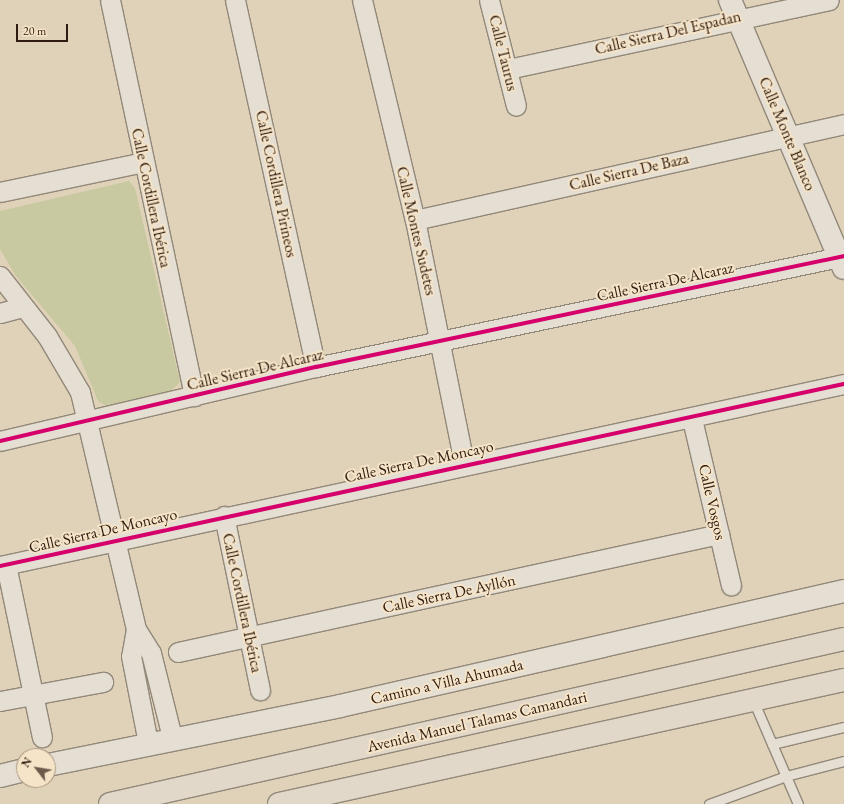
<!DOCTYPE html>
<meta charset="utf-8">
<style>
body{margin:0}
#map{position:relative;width:844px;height:804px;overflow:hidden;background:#e0d2b9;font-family:"EB Garamond",serif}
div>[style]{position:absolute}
.green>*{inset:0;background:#c8c8a1}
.roads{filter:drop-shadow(1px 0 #928879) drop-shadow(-1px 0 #928879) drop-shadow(0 1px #928879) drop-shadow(0 -1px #928879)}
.lane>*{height:9px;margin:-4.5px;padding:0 4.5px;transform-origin:4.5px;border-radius:4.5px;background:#e5ded2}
.street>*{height:19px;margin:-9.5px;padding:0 9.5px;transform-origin:9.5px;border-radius:9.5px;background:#e5ded2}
.secondary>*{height:22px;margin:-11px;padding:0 11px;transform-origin:11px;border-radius:11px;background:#e5ded2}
.primary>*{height:22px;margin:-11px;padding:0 11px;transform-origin:11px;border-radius:11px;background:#e1d8ca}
.cycleway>*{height:4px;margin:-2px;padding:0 2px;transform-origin:2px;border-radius:2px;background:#d6006c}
span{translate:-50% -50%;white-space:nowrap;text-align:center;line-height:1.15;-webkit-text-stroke:4px #f5e4c7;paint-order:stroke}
.street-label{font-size:16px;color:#301b11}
.north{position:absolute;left:16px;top:748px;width:40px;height:40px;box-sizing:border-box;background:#f5e4c7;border:1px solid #a6947e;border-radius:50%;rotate:301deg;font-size:11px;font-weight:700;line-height:16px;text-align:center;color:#301b11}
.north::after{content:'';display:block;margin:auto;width:14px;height:18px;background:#6e5b4c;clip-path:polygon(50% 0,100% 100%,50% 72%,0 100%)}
.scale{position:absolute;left:16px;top:24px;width:52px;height:18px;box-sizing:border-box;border:2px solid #301b11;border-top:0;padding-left:5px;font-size:12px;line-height:14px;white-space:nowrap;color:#301b11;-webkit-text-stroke:3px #f5e4c7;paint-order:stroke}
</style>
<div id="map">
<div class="green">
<i style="clip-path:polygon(129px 181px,135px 188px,180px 382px,170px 392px,106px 406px,98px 401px,75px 346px,15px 275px,0 249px,0 211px)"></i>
</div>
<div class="roads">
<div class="lane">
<i style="left:753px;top:700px;width:113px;rotate:66.6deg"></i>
<i style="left:772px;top:744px;width:74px;rotate:-13.3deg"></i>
<i style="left:709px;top:804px;width:82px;rotate:-20deg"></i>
<i style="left:786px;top:776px;width:60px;rotate:-14.5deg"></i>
</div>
<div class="street">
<i style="left:110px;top:0;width:405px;rotate:78deg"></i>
<i style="left:235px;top:0;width:376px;rotate:77.6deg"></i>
<i style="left:362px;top:0;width:226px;rotate:76.5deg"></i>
<i style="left:415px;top:220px;width:249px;rotate:78.6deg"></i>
<i style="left:489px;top:0;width:109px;rotate:75.7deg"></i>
<i style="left:508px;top:69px;width:328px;rotate:-12.1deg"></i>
<i style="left:0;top:192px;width:146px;rotate:-11.8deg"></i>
<i style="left:415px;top:220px;width:440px;rotate:-12.6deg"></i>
<i style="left:0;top:276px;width:76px;rotate:51.9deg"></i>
<i style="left:47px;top:336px;width:65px;rotate:59.5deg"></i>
<i style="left:80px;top:392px;width:244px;rotate:76.7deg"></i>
<i style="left:136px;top:629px;width:28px;rotate:58deg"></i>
<i style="left:151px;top:653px;width:87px;rotate:76deg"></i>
<i style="left:0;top:313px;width:23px;rotate:-15deg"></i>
<i style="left:692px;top:419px;width:171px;rotate:76.8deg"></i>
<i style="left:0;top:441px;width:325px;rotate:-13.2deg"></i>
<i style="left:316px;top:367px;width:540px;rotate:-11.87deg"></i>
<i style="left:224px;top:516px;width:178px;rotate:78.3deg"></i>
<i style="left:6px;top:565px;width:176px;rotate:78.2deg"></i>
<i style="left:0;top:566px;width:863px;rotate:-12.17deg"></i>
<i style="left:136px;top:629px;width:27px;rotate:100deg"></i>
<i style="left:131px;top:656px;width:89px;rotate:78.9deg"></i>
<i style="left:178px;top:652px;width:554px;rotate:-12.3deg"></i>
<i style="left:0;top:701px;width:105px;rotate:-10.5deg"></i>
</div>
<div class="secondary">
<i style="left:730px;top:0;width:291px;rotate:67deg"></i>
<i style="left:48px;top:765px;width:298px;rotate:-11.4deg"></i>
<i style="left:340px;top:706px;width:517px;rotate:-12.85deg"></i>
<i style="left:0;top:776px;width:25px;rotate:-14deg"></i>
</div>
<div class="primary">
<i style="left:110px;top:804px;width:752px;rotate:-12.67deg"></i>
<i style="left:279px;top:804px;width:578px;rotate:-12.38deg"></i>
</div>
</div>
<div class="cycleway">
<i style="left:0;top:441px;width:325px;rotate:-13.2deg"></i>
<i style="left:316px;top:367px;width:540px;rotate:-11.87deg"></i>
<i style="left:0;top:566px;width:863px;rotate:-12.17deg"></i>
</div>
<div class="street-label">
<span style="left:668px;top:33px;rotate:-13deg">Calle Sierra Del Espadan</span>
<span style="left:503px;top:53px;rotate:76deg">Calle Taurus</span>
<span style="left:787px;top:134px;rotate:67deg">Calle Monte Blanco</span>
<span style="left:629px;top:172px;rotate:-13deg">Calle Sierra De Baza</span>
<span style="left:276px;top:184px;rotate:78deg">Calle Cordillera Pirineos</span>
<span style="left:151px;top:198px;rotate:78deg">Calle Cordillera Ibérica</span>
<span style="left:416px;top:231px;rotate:77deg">Calle Montes Sudetes</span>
<span style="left:665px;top:282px;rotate:-12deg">Calle Sierra De Alcaraz</span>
<span style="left:255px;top:370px;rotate:-13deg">Calle Sierra De Alcaraz</span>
<span style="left:419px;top:462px;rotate:-12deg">Calle Sierra De Moncayo</span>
<span style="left:712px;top:502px;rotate:77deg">Calle Vosgos</span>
<span style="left:103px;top:531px;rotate:-13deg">Calle Sierra De Moncayo</span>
<span style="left:449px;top:594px;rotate:-12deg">Calle Sierra De Ayllón</span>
<span style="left:242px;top:603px;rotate:78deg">Calle Cordillera Ibérica</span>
<span style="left:447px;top:682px;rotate:-13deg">Camino a Villa Ahumada</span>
<span style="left:477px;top:722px;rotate:-13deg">Avenida Manuel Talamas Camandari</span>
</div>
<div class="north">N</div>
<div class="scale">20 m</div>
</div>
